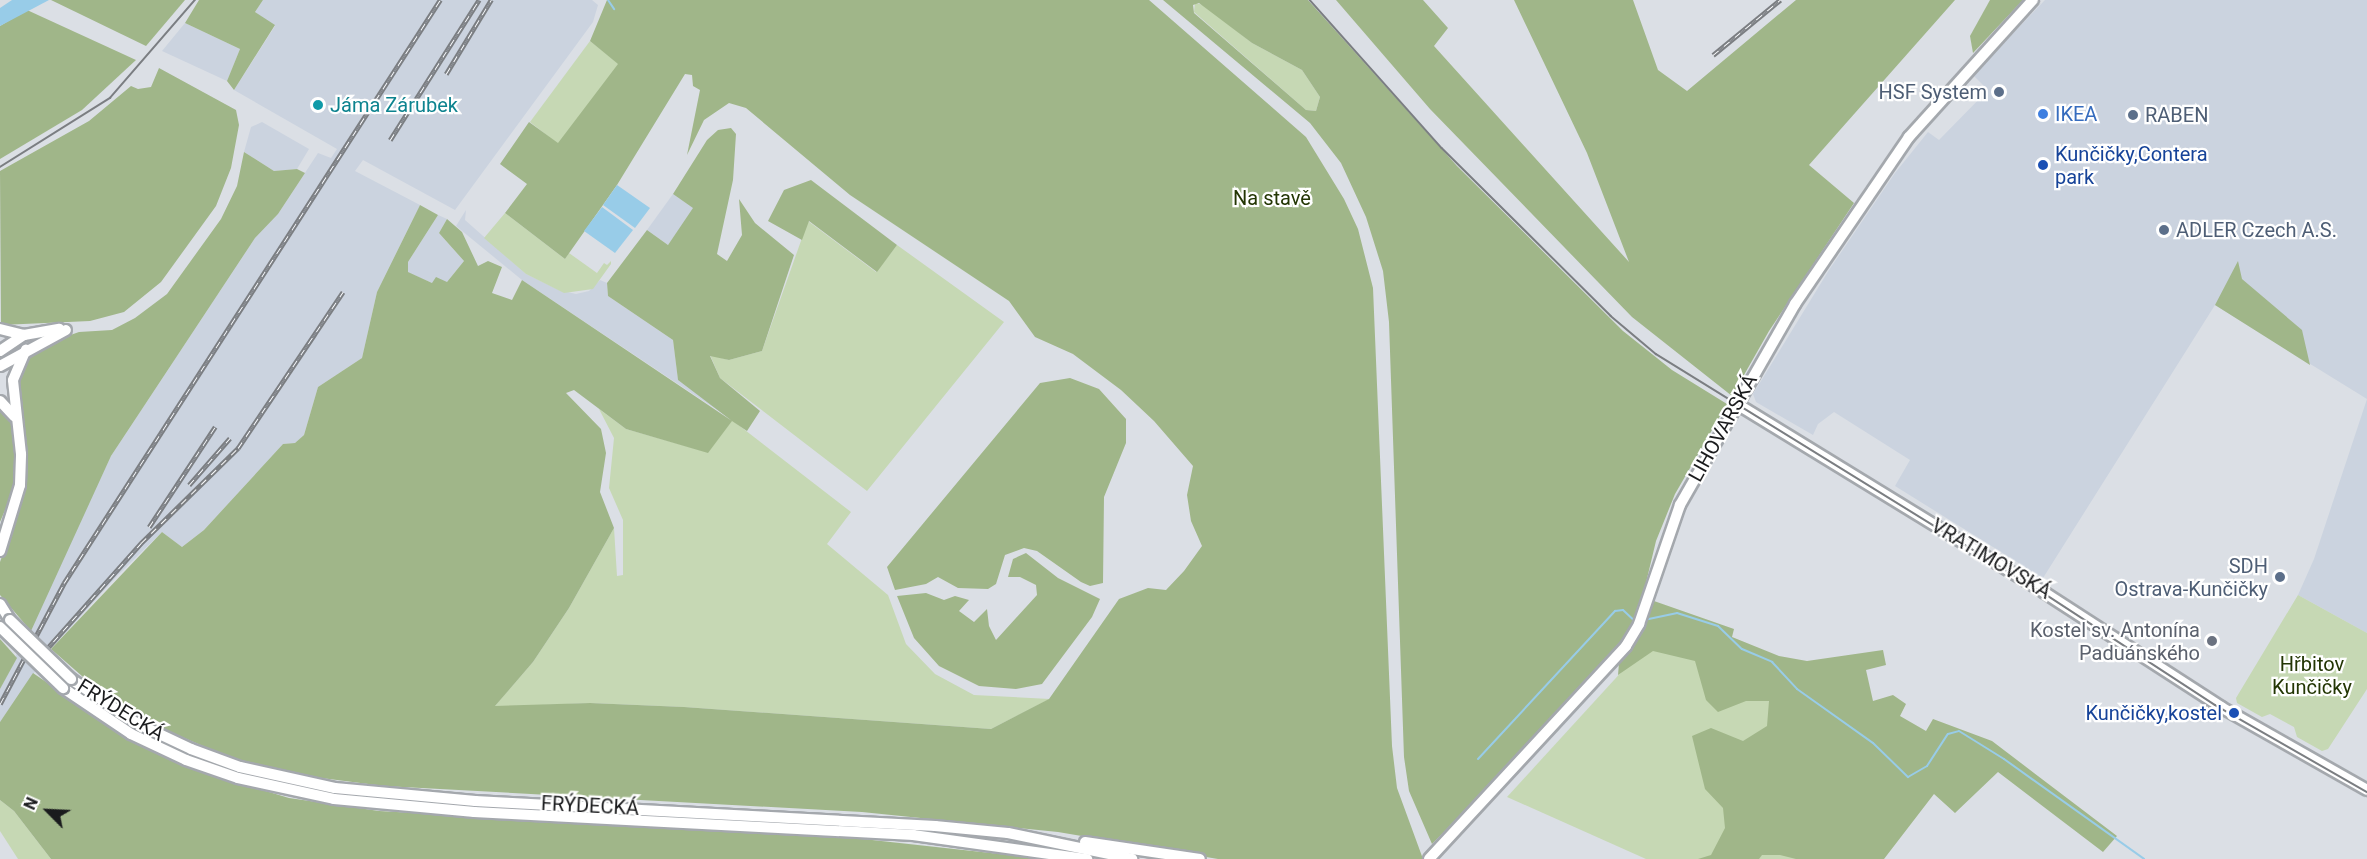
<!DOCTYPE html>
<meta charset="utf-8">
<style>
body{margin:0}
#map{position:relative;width:2367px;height:859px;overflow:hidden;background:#dbdfe5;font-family:Roboto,sans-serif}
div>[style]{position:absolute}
.built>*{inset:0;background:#cbd3df}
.green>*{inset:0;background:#c6d8b4}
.forest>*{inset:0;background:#a0b689}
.water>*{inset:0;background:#98cce8}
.stream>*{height:2px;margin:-1px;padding:0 1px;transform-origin:1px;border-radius:1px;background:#98cce8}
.roads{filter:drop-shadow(2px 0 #a4a8ad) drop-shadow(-2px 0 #a4a8ad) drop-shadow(0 2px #a4a8ad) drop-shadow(0 -2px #a4a8ad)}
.secondary>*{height:10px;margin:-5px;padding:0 5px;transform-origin:5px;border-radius:5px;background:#fff}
.tram>*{height:1.5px;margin:-0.75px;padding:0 0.75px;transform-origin:0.75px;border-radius:0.75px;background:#7b7e82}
.rail>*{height:4.5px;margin-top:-2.25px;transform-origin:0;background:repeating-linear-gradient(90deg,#fff 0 7px,#7b7e82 0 14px);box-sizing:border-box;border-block:2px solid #7b7e82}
.bridges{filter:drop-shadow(2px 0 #a4a8ad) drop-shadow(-2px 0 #a4a8ad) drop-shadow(0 2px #a4a8ad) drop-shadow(0 -2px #a4a8ad)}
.secondary-bridge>*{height:10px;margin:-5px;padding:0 5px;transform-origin:5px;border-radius:5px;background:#fff}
.dots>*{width:16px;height:16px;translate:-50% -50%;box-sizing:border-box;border:3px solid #fff;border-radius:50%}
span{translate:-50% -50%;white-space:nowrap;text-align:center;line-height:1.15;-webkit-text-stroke:4.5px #fff;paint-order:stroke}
.service-label{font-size:20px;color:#4e5e75}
.right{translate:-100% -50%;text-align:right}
.left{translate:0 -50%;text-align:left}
.culture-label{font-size:20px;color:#0d838f}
.shop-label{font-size:20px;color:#366cbe}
.transit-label{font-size:20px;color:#164399}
.park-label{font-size:20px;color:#233604}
.street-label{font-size:20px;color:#1a1b1d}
.worship-label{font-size:20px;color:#5b616d}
.north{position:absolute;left:18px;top:781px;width:60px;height:60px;-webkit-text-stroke:4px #fff;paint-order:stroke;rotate:294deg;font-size:16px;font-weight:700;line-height:24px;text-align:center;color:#1a1b1d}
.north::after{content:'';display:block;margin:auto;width:21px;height:27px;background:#1a1b1d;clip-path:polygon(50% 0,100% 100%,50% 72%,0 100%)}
</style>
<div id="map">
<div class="built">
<i style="clip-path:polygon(263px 0,592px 0,598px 5px,593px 22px,455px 210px,363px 160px,355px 171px,420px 205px,377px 292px,362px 358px,318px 387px,304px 435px,295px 443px,283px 444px,204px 530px,182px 547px,162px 532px,118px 575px,51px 649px,0 722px,0 689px,111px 456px,255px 238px,278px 214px,318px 153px,331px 158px,337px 149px,234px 90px,275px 26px,255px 12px)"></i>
<i style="clip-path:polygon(2045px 0,2367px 0,2367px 633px,2298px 595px,2314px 559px,2367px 399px,2215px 305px,2043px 578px,1895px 486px,1910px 460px,1834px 412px,1818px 424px,1813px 435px,1756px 402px,1753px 394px,1829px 270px,1895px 173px,1928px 132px,1939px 140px,1988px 90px,1973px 75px)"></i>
<i style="clip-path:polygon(185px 23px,240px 49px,227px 81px,162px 51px)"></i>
<i style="clip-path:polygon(262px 122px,309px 149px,297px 169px,274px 171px,244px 152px,251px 127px)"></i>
<i style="clip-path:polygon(673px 194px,694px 208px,668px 245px,647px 230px)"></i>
<i style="clip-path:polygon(466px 210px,465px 220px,526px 274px,559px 290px,576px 294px,589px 291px,600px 280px,607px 283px,608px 296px,673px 340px,678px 380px,732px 420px,522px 280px,456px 226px)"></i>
<i style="clip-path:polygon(438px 215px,447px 219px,439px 233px,464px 261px,447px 282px,432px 283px,407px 272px,408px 262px)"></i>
</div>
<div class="green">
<i style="clip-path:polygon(1195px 3px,1204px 5px,1252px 43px,1302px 70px,1320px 97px,1316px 111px,1306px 110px,1194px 12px)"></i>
<i style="clip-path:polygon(590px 41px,619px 64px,558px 144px,530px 122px)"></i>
<i style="clip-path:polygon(505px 213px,565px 259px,569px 253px,597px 273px,604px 263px,607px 265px,611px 261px,611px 264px,593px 289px,564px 293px,526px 274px,484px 238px)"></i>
<i style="clip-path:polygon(808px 221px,876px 272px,897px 245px,1004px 322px,867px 491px,720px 378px,710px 355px,729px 360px,762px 351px)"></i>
<i style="clip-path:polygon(599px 409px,626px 429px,707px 452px,732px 420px,851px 512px,827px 544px,888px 595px,906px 644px,935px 674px,974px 695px,1050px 699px,991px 729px,684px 707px,590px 703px,494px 707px,533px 662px,569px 608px,614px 528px,617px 576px,623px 575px,623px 520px,609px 488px,614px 438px)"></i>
<i style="clip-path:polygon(2298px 595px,2367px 633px,2367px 689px,2328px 749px,2322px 751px,2297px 737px,2294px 727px,2270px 714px,2262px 717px,2237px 703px,2236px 698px)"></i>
<i style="clip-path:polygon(1647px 644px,1749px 658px,1841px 859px,1646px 859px,1507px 797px)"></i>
<i style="clip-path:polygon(0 800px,14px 811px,51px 859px,18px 859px,0 831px)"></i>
</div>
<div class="forest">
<i style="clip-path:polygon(51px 0,185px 0,146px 46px)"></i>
<i style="clip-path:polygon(199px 0,263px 0,255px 12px,275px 25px,234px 90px,227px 81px,240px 49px,185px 23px)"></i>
<i style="clip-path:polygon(607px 0,1149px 0,1306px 137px,1344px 199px,1358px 229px,1373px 288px,1392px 746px,1397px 788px,1423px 859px,1218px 859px,1058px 832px,862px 812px,384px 786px,290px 774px,240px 762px,145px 721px,106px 697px,51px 649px,162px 532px,182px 547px,204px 530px,283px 444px,295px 443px,304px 435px,318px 387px,362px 358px,377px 292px,420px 205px,438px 215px,408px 262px,408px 272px,432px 283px,436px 277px,447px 282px,464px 261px,439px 233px,447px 219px,462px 232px,478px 266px,488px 261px,502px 267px,492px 293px,512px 300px,522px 280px,732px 421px,678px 380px,673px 340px,608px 296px,607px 283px,647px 230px,668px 245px,693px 208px,673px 194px,707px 140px,718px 130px,731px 128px,736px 134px,733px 180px,717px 254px,727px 261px,742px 235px,739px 199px,755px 223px,794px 255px,762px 351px,729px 360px,710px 356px,720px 378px,760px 411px,747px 431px,732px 421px,708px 453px,626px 429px,574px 390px,566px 393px,601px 429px,606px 453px,600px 492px,614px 528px,569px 608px,533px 662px,495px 706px,590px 703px,684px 707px,991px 729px,1049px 699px,1119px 599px,1148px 588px,1166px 590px,1184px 571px,1202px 546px,1191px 521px,1187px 495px,1193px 466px,1154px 421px,1121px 390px,1073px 354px,1035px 337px,1009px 301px,850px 195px,746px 108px,729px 103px,704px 120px,687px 155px,700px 90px,693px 86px,692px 75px,685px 74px,617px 185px,565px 259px,505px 213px,527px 184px,500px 164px,529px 122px,558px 143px,618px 64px,590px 41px)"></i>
<i style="clip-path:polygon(evenodd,1163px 0,1308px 0,1457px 166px,1623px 331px,1672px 370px,1727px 404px,1675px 494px,1656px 541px,1638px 616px,1619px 645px,1531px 743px,1432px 844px,1409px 791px,1404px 757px,1389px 322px,1383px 271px,1366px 217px,1341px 163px,1310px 123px,1163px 0,1199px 3px,1252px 43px,1302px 70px,1320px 97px,1316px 111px,1306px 110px,1194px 13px,1193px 5px,1199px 3px)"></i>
<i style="clip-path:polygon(1336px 0,1423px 0,1448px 28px,1434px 46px,1629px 262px,1587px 153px,1514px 0,1633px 0,1658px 70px,1687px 91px,1796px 0,1955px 0,1809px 165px,1854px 203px,1769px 331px,1732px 396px,1632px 317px,1430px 109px)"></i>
<i style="clip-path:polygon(1990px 0,2023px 0,1973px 53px,1970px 36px)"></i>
<i style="clip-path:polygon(27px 10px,136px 60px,82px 110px,0 159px,0 26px)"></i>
<i style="clip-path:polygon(159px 68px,236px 110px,239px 125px,231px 168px,216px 206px,161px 282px,124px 312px,90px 321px,1px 325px,0 171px,89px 121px,131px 86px,138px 89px,151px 87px)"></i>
<i style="clip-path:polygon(244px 152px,274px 171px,297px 169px,305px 173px,278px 214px,255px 238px,111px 456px,31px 631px,0 595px,0 562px,21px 502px,25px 475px,16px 385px,28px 357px,45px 344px,79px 332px,112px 330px,135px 318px,167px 294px,221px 219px,237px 186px)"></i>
<i style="clip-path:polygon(811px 180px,897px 245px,877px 272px,809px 221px,802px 240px,768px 221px,784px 190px)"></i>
<i style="clip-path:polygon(2238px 261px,2242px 279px,2302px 330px,2310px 365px,2215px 305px)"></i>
<i style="clip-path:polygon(1070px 378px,1099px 389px,1126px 419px,1126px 443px,1104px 497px,1103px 583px,1090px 586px,1081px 582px,1037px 551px,1024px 548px,1005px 555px,996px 584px,988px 589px,958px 588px,938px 577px,926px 584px,895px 590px,887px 567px,1040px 383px)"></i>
<i style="clip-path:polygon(0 406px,11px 423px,16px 453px,14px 489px,0 522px)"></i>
<i style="clip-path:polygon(1026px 553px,1058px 578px,1100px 599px,1092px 617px,1042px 684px,1016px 689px,979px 686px,939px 666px,914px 638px,897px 596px,926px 593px,944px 600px,955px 596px,969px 600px,959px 611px,974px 622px,987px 609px,989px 626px,996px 640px,1037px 595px,1036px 585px,1020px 577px,1008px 577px,1013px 559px)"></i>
<i style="clip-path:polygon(1654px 601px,1734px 629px,1732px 637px,1779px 656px,1807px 661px,1883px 650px,1886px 665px,1866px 670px,1873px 701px,1893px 695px,1906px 704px,1900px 716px,1926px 731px,1933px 719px,1992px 741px,2117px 836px,2103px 852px,1998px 772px,1955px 813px,1934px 794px,1884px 859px,1796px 859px,1780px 855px,1762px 855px,1759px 859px,1698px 859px,1711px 855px,1725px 828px,1723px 808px,1705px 789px,1692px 736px,1711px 728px,1743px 741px,1767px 726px,1769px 701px,1746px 701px,1718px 712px,1706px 700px,1695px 661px,1653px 651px,1618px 675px,1619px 663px,1642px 631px)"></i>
<i style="clip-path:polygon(0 639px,17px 658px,0 689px)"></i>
<i style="clip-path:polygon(33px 673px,135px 743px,183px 766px,289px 798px,379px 811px,863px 839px,1046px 859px,51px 859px,14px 811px,0 800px,0 722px)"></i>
</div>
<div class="water">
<i style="clip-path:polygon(12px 0,49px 0,0 26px,0 8px)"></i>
<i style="clip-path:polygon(617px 185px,650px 208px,635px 228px,603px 205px)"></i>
<i style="clip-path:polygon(602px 207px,633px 230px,615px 253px,584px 231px)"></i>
</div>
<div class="stream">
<i style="left:608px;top:0;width:11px;rotate:56deg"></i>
<i style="left:1644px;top:620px;width:34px;rotate:-12deg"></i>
<i style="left:1677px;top:613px;width:43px;rotate:17.6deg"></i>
<i style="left:1718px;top:626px;width:33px;rotate:44deg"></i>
<i style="left:1742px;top:649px;width:33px;rotate:23deg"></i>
<i style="left:1772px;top:662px;width:37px;rotate:47deg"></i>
<i style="left:1797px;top:689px;width:93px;rotate:35.4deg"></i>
<i style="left:1873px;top:743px;width:49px;rotate:44.2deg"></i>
<i style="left:1908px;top:777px;width:22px;rotate:-30deg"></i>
<i style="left:1927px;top:766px;width:38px;rotate:-57deg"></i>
<i style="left:1948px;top:734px;width:11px;rotate:-15deg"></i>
<i style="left:1959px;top:731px;width:53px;rotate:31.9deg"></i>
<i style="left:2004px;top:759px;width:172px;rotate:35.5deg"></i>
<i style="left:1478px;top:759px;width:202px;rotate:-47.2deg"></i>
<i style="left:1615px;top:611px;width:8px;rotate:-7deg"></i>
<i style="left:1623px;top:610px;width:16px;rotate:43deg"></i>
</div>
<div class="roads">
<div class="secondary">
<i style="left:0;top:329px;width:25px;rotate:14deg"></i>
<i style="left:0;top:351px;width:29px;rotate:-34deg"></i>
<i style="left:24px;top:335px;width:36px;rotate:-10deg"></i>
<i style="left:0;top:366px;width:75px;rotate:-28.6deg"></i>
<i style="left:0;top:401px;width:21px;rotate:47deg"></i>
<i style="left:1737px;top:404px;width:361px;rotate:31.5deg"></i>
<i style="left:2045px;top:593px;width:210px;rotate:32.9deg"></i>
<i style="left:2221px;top:707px;width:168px;rotate:29.6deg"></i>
<i style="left:0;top:551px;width:69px;rotate:-73.1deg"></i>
<i style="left:20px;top:485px;width:31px;rotate:-88deg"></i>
<i style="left:21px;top:454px;width:74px;rotate:-96.2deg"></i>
<i style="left:13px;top:380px;width:33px;rotate:-67deg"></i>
<i style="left:0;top:604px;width:19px;rotate:58deg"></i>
<i style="left:71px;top:679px;width:78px;rotate:34.1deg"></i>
<i style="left:136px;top:723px;width:61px;rotate:25.3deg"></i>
<i style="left:191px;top:749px;width:52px;rotate:20.2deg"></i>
<i style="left:240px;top:767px;width:97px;rotate:12.5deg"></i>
<i style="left:335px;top:788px;width:141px;rotate:5.3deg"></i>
<i style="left:475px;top:801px;width:461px;rotate:3.1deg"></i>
<i style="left:935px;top:826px;width:73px;rotate:5.5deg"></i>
<i style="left:1008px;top:833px;width:127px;rotate:11.8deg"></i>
<i style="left:63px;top:688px;width:82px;rotate:34.1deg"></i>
<i style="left:131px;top:734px;width:61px;rotate:25.3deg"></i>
<i style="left:186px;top:760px;width:55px;rotate:19.1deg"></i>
<i style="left:238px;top:778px;width:98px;rotate:12.3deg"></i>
<i style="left:334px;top:799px;width:141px;rotate:5.3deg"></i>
<i style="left:474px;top:812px;width:440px;rotate:3deg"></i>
<i style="left:913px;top:835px;width:176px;rotate:7.9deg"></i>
<i style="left:1085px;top:842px;width:116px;rotate:8.4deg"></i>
<i style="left:1429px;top:859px;width:290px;rotate:-47.2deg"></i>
<i style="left:1626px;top:646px;width:26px;rotate:-59deg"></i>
<i style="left:1639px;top:624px;width:126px;rotate:-71deg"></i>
<i style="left:1680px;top:505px;width:232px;rotate:-60.2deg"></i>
<i style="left:1795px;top:304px;width:202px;rotate:-55.7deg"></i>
<i style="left:1909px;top:137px;width:185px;rotate:-47.9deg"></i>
</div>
</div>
<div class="tram">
<i style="left:1310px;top:0;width:198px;rotate:48.3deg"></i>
<i style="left:1442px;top:148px;width:238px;rotate:44.8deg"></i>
<i style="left:1611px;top:316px;width:59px;rotate:40.2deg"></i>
<i style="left:1656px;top:354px;width:457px;rotate:31.7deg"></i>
<i style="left:2045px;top:594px;width:203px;rotate:33.1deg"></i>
<i style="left:2215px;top:705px;width:175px;rotate:29.8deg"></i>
<i style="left:0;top:167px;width:130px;rotate:-32.1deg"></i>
<i style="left:110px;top:98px;width:130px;rotate:-49.1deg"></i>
</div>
<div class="rail">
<i style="left:1713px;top:55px;width:87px;rotate:-39.4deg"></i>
<i style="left:446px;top:74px;width:87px;rotate:-58.7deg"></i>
<i style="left:390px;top:140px;width:166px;rotate:-57.6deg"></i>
<i style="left:189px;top:485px;width:62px;rotate:-48.9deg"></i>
<i style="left:149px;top:527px;width:120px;rotate:-56.6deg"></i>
<i style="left:44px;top:652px;width:146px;rotate:-48.3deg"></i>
<i style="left:141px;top:543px;width:136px;rotate:-44.4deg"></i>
<i style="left:238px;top:448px;width:188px;rotate:-56.1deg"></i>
<i style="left:0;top:704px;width:137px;rotate:-62.1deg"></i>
<i style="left:64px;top:583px;width:694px;rotate:-57.18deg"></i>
</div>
<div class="bridges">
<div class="secondary-bridge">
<i style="left:10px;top:620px;width:85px;rotate:44deg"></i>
<i style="left:0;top:627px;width:88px;rotate:44.1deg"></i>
</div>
</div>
<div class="dots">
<i style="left:1999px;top:92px;background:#5c6f8a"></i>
<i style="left:318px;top:105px;background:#0f9aa8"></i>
<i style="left:2043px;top:114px;background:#3f7fe0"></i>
<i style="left:2133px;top:115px;background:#5c6f8a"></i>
<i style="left:2043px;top:165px;background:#1a4fb4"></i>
<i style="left:2164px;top:230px;background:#5c6f8a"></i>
<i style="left:2280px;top:577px;background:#5c6f8a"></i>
<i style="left:2212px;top:641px;background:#6b7280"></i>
<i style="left:2234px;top:713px;background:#1a4fb4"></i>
</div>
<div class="service-label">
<span class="right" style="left:1987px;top:92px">HSF System</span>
<span class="left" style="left:2145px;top:115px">RABEN</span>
<span class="left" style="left:2176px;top:230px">ADLER Czech A.S.</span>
<span class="right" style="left:2268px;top:578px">SDH<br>Ostrava-Kunčičky</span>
</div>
<div class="culture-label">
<span class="left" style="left:330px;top:105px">Jáma Zárubek</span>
</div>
<div class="shop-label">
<span class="left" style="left:2055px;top:114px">IKEA</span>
</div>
<div class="transit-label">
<span class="left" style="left:2055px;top:166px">Kunčičky,Contera<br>park</span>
<span class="right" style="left:2222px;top:713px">Kunčičky,kostel</span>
</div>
<div class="park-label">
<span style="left:1272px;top:198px">Na stavě</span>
<span style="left:2312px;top:676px">Hřbitov<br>Kunčičky</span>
</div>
<div class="street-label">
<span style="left:1723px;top:428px;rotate:-61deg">LIHOVARSKÁ</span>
<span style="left:1991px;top:559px;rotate:31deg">VRATIMOVSKÁ</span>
<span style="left:121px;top:710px;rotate:32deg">FRÝDECKÁ</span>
<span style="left:590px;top:806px;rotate:3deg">FRÝDECKÁ</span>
</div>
<div class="worship-label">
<span class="right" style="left:2200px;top:642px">Kostel sv. Antonína<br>Paduánského</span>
</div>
<div class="north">N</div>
</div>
